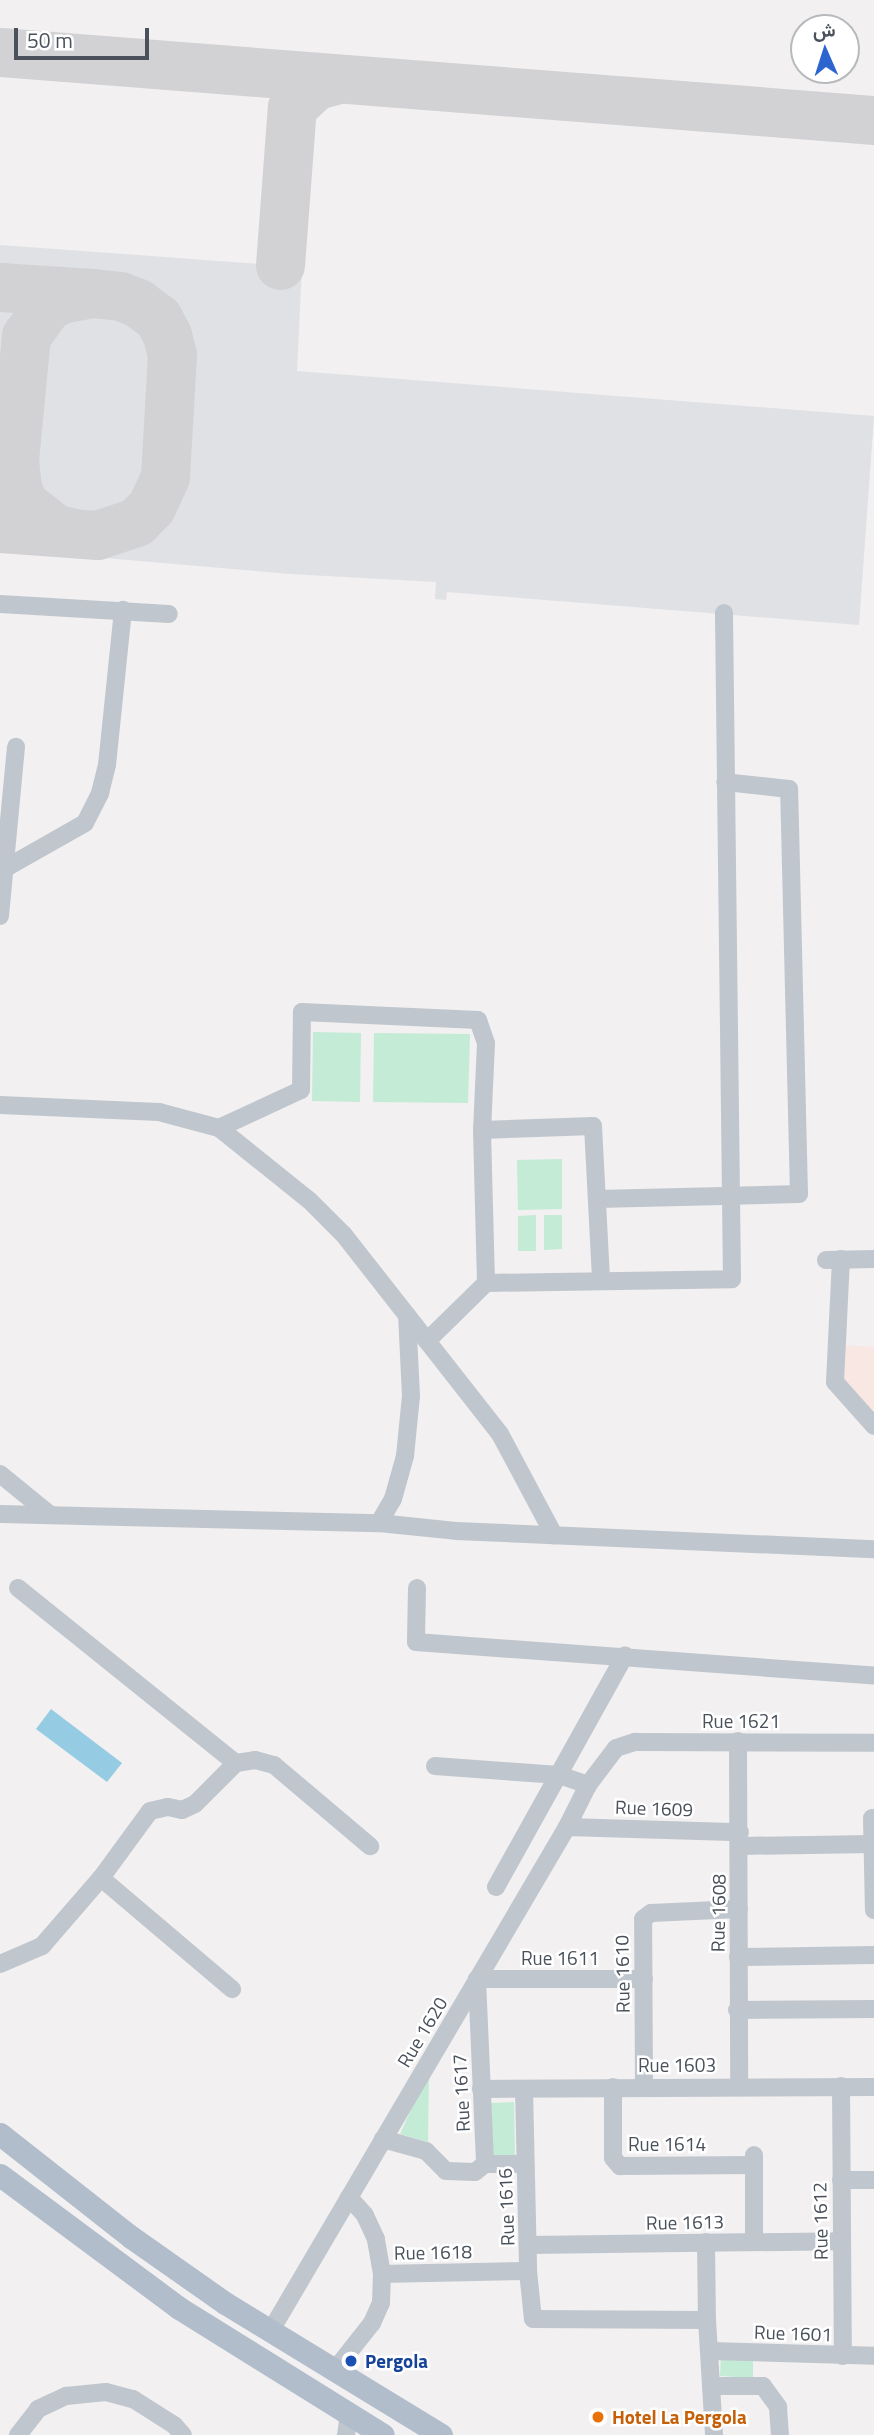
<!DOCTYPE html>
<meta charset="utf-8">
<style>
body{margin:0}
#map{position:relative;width:874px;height:2435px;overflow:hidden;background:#f2f0f0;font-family:"Titillium Web",Vazirmatn,sans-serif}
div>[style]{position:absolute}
.medical>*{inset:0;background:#f9e7e3}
.airport>*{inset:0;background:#dfe1e4}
.green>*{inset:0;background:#c3ebd6}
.water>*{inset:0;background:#95cce3}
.taxiway>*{height:49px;margin:-24.5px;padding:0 24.5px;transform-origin:24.5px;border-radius:24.5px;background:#d2d2d4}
.minor>*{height:18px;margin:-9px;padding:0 9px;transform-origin:9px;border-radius:9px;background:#c0c6cd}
.major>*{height:23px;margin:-11.5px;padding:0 11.5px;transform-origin:11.5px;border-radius:11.5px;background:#b2bdcb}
.dots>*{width:19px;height:19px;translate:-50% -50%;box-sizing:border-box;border:4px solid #fff;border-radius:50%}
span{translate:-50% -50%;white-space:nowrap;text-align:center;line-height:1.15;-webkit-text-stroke:5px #fff;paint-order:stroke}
.street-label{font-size:19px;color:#4a515b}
.transit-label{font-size:19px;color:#164399;font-weight:700}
.left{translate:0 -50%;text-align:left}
.food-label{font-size:19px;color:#c56008;font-weight:700}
.north{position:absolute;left:790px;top:14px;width:70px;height:70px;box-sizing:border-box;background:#fff;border:2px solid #b7b9bd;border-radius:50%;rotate:357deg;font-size:19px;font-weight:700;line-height:28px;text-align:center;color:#4a515b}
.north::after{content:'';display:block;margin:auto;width:24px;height:32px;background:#2c65d0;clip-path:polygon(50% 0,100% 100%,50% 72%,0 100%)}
.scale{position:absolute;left:14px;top:28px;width:135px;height:32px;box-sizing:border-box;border:4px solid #4a515b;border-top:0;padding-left:9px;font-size:21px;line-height:24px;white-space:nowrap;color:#4a515b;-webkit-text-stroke:5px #fff;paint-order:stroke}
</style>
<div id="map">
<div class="medical">
<i style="clip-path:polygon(843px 1345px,874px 1347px,874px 1417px,841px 1379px)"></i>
</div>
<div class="airport">
<i style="clip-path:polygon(0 245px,302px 267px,297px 371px,874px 416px,859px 625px,447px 592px,446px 600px,435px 599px,436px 582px,290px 574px,0 549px)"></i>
</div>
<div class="green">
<i style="clip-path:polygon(313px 1032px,361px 1033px,360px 1102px,312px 1101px)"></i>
<i style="clip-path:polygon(374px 1033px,470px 1034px,468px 1103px,373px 1102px)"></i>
<i style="clip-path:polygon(562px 1159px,562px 1209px,518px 1210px,517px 1160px)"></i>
<i style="clip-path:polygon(536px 1215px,536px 1251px,518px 1251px,518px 1216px)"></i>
<i style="clip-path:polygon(544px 1215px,562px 1215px,562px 1249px,544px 1250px)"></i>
<i style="clip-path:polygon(429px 2070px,428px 2142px,400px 2134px)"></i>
<i style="clip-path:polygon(514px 2102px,515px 2157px,491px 2158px,489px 2103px)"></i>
<i style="clip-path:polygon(721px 2355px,753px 2357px,753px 2378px,720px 2376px)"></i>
</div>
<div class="water">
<i style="clip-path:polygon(51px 1709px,122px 1763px,107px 1782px,36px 1729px)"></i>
</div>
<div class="taxiway">
<i style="left:0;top:52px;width:877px;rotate:4.45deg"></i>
<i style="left:280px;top:265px;width:158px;rotate:-85.7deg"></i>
<i style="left:292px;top:107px;width:33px;rotate:-43deg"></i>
<i style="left:316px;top:85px;width:24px;rotate:-15deg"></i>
<i style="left:0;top:287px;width:92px;rotate:3.7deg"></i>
<i style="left:92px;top:293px;width:28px;rotate:6deg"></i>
<i style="left:120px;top:296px;width:19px;rotate:21deg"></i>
<i style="left:138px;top:303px;width:25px;rotate:37deg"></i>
<i style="left:158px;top:318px;width:19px;rotate:62deg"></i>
<i style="left:167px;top:335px;width:21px;rotate:76deg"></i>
<i style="left:172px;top:355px;width:122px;rotate:93.3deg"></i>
<i style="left:165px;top:477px;width:33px;rotate:115deg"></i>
<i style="left:151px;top:507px;width:21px;rotate:135deg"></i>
<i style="left:136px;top:522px;width:41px;rotate:161.6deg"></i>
<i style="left:97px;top:535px;width:97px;rotate:-175.9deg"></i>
<i style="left:71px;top:532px;width:15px;rotate:-169deg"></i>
<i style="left:56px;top:529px;width:41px;rotate:-142deg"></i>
<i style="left:24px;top:504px;width:17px;rotate:-114deg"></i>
<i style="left:17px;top:488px;width:28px;rotate:-96deg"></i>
<i style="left:14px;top:460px;width:125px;rotate:-84.5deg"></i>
<i style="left:26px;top:336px;width:37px;rotate:-54deg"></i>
<i style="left:48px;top:306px;width:15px;rotate:-28deg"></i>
<i style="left:61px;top:299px;width:31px;rotate:-11deg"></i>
</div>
<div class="minor">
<i style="left:0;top:604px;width:169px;rotate:3.4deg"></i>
<i style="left:4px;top:869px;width:93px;rotate:-29.6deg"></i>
<i style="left:85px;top:823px;width:34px;rotate:-63deg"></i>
<i style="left:100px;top:793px;width:29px;rotate:-76deg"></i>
<i style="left:107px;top:765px;width:156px;rotate:-84.1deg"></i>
<i style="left:0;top:916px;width:170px;rotate:-84.6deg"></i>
<i style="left:0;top:1105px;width:159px;rotate:2.5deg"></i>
<i style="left:159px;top:1112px;width:62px;rotate:14.9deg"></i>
<i style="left:219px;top:1128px;width:115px;rotate:38.7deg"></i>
<i style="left:309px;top:1200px;width:49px;rotate:45deg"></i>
<i style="left:344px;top:1235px;width:253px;rotate:51.9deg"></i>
<i style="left:500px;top:1434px;width:115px;rotate:61.9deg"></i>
<i style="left:219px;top:1128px;width:90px;rotate:-24.9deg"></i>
<i style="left:301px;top:1090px;width:78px;rotate:-89.3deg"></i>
<i style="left:302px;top:1012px;width:176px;rotate:2.6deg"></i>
<i style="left:478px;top:1020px;width:24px;rotate:71deg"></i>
<i style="left:486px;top:1043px;width:87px;rotate:92.6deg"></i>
<i style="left:597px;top:1199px;width:202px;rotate:-1.4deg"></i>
<i style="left:799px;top:1194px;width:405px;rotate:-91.4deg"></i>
<i style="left:789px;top:789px;width:64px;rotate:-173.8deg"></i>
<i style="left:841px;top:1259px;width:123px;rotate:92.8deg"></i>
<i style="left:835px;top:1382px;width:59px;rotate:48.4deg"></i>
<i style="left:826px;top:1260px;width:48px;rotate:-1.2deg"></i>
<i style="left:486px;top:1283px;width:153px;rotate:-91.5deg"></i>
<i style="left:482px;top:1130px;width:111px;rotate:-2.1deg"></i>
<i style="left:593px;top:1126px;width:155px;rotate:87deg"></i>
<i style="left:427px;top:1341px;width:83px;rotate:-44.5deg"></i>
<i style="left:486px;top:1283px;width:246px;rotate:-0.9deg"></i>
<i style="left:732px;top:1279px;width:666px;rotate:-90.69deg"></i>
<i style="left:0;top:1474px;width:63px;rotate:39.2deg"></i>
<i style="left:0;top:1514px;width:379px;rotate:1.4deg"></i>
<i style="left:379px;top:1523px;width:77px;rotate:5.9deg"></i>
<i style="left:456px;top:1531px;width:418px;rotate:2.5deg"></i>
<i style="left:379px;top:1523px;width:28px;rotate:-60deg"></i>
<i style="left:393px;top:1499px;width:45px;rotate:-74.4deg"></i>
<i style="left:405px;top:1456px;width:60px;rotate:-84.3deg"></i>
<i style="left:411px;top:1396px;width:81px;rotate:-92.8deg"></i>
<i style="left:18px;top:1588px;width:280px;rotate:38.8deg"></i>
<i style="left:417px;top:1588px;width:54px;rotate:91.1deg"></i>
<i style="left:416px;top:1642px;width:459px;rotate:4.2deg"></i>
<i style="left:738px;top:1741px;width:345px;rotate:89.8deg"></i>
<i style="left:435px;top:1766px;width:124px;rotate:4.2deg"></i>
<i style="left:559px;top:1775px;width:31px;rotate:19deg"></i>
<i style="left:872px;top:1818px;width:92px;rotate:88.8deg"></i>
<i style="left:567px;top:1827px;width:173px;rotate:1.7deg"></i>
<i style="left:740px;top:1846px;width:132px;rotate:-0.9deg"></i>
<i style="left:101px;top:1878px;width:172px;rotate:40.3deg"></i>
<i style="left:496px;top:1887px;width:265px;rotate:-60.9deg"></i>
<i style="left:738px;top:1957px;width:136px;rotate:-0.8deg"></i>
<i style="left:0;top:1964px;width:46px;rotate:-23.2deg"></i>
<i style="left:42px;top:1946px;width:90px;rotate:-49.1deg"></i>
<i style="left:101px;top:1878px;width:83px;rotate:-53.8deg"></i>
<i style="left:150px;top:1811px;width:18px;rotate:-13deg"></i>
<i style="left:168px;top:1807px;width:14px;rotate:12deg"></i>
<i style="left:182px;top:1810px;width:14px;rotate:-25deg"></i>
<i style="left:195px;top:1804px;width:58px;rotate:-45deg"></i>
<i style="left:236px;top:1763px;width:19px;rotate:-9deg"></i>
<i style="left:255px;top:1760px;width:20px;rotate:15deg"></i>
<i style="left:274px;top:1765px;width:126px;rotate:40.2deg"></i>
<i style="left:477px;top:1979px;width:185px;rotate:87.5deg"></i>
<i style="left:477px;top:1979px;width:167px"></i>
<i style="left:737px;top:2010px;width:137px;rotate:-0.4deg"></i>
<i style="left:644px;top:2086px;width:167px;rotate:-90.3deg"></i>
<i style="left:643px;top:1919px;width:10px;rotate:-37deg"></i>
<i style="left:651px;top:1913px;width:88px;rotate:-2.6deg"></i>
<i style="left:841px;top:2086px;width:270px;rotate:89.6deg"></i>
<i style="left:613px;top:2087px;width:71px;rotate:90deg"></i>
<i style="left:613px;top:2158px;width:11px;rotate:49deg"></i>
<i style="left:620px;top:2166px;width:134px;rotate:-0.4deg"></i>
<i style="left:481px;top:2089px;width:393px;rotate:-0.3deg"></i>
<i style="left:524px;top:2089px;width:182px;rotate:88.7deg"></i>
<i style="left:528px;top:2271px;width:48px;rotate:84.1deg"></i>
<i style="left:533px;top:2319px;width:174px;rotate:0.3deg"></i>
<i style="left:383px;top:2139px;width:45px;rotate:15.6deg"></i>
<i style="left:426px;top:2151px;width:28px;rotate:45deg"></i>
<i style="left:446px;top:2171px;width:29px;rotate:2deg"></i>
<i style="left:475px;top:2172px;width:13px;rotate:-39deg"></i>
<i style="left:485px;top:2164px;width:40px"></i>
<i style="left:841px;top:2180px;width:33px"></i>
<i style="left:706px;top:2242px;width:78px;rotate:89.3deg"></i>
<i style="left:707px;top:2320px;width:115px;rotate:86.5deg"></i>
<i style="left:754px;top:2242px;width:87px;rotate:-90deg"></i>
<i style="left:528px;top:2245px;width:313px;rotate:-0.7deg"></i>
<i style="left:382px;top:2274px;width:146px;rotate:-1.2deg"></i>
<i style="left:270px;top:2332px;width:586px;rotate:-59.54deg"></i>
<i style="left:567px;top:1827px;width:47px;rotate:-63.4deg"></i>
<i style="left:588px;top:1785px;width:46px;rotate:-52.9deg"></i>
<i style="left:616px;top:1748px;width:20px;rotate:-18deg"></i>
<i style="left:635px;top:1742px;width:239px;rotate:0.2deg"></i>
<i style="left:710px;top:2351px;width:164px;rotate:1.7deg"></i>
<i style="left:334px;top:2371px;width:61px;rotate:-51.6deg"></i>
<i style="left:372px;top:2323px;width:22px;rotate:-66deg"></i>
<i style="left:381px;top:2303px;width:29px;rotate:-88deg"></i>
<i style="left:382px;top:2274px;width:36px;rotate:-100deg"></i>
<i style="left:376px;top:2239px;width:26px;rotate:-115deg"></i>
<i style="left:365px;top:2215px;width:24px;rotate:-132deg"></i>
<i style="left:711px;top:2386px;width:52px"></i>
<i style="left:763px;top:2386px;width:26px;rotate:54deg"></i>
<i style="left:778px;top:2407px;width:28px;rotate:86deg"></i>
<i style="left:18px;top:2435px;width:33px;rotate:-52deg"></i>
<i style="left:38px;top:2409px;width:31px;rotate:-25deg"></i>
<i style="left:66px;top:2396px;width:40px;rotate:-5.7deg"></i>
<i style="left:106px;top:2392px;width:28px;rotate:15deg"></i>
<i style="left:133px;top:2399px;width:49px;rotate:32.4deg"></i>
<i style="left:174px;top:2425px;width:13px;rotate:48deg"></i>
<i style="left:346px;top:2435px;width:21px;rotate:-82deg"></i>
</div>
<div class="major">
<i style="left:0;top:2134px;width:167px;rotate:38.2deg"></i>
<i style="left:131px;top:2237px;width:115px;rotate:35.1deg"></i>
<i style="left:225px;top:2303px;width:253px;rotate:31.4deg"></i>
<i style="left:0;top:2175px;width:223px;rotate:36.6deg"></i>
<i style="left:179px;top:2308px;width:240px;rotate:31.9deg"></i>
</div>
<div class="dots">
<i style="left:351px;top:2361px;background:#1a4fb4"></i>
<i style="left:598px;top:2417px;background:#e8710a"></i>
</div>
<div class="street-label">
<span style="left:741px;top:1721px">Rue 1621</span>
<span style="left:654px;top:1808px;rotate:2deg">Rue 1609</span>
<span style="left:718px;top:1913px;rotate:-89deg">Rue 1608</span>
<span style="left:560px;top:1958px">Rue 1611</span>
<span style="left:622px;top:1974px;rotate:-91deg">Rue 1610</span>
<span style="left:422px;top:2032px;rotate:-59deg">Rue 1620</span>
<span style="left:677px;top:2065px">Rue 1603</span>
<span style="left:461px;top:2093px;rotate:-93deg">Rue 1617</span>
<span style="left:667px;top:2144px">Rue 1614</span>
<span style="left:506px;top:2207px;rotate:-92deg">Rue 1616</span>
<span style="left:820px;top:2221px;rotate:-91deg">Rue 1612</span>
<span style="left:685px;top:2222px;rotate:-1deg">Rue 1613</span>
<span style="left:433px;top:2252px;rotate:-1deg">Rue 1618</span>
<span style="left:793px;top:2333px;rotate:2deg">Rue 1601</span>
</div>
<div class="transit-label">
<span class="left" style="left:365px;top:2361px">Pergola</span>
</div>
<div class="food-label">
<span class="left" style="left:612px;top:2417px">Hotel La Pergola</span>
</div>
<div class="north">ش</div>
<div class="scale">50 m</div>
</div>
